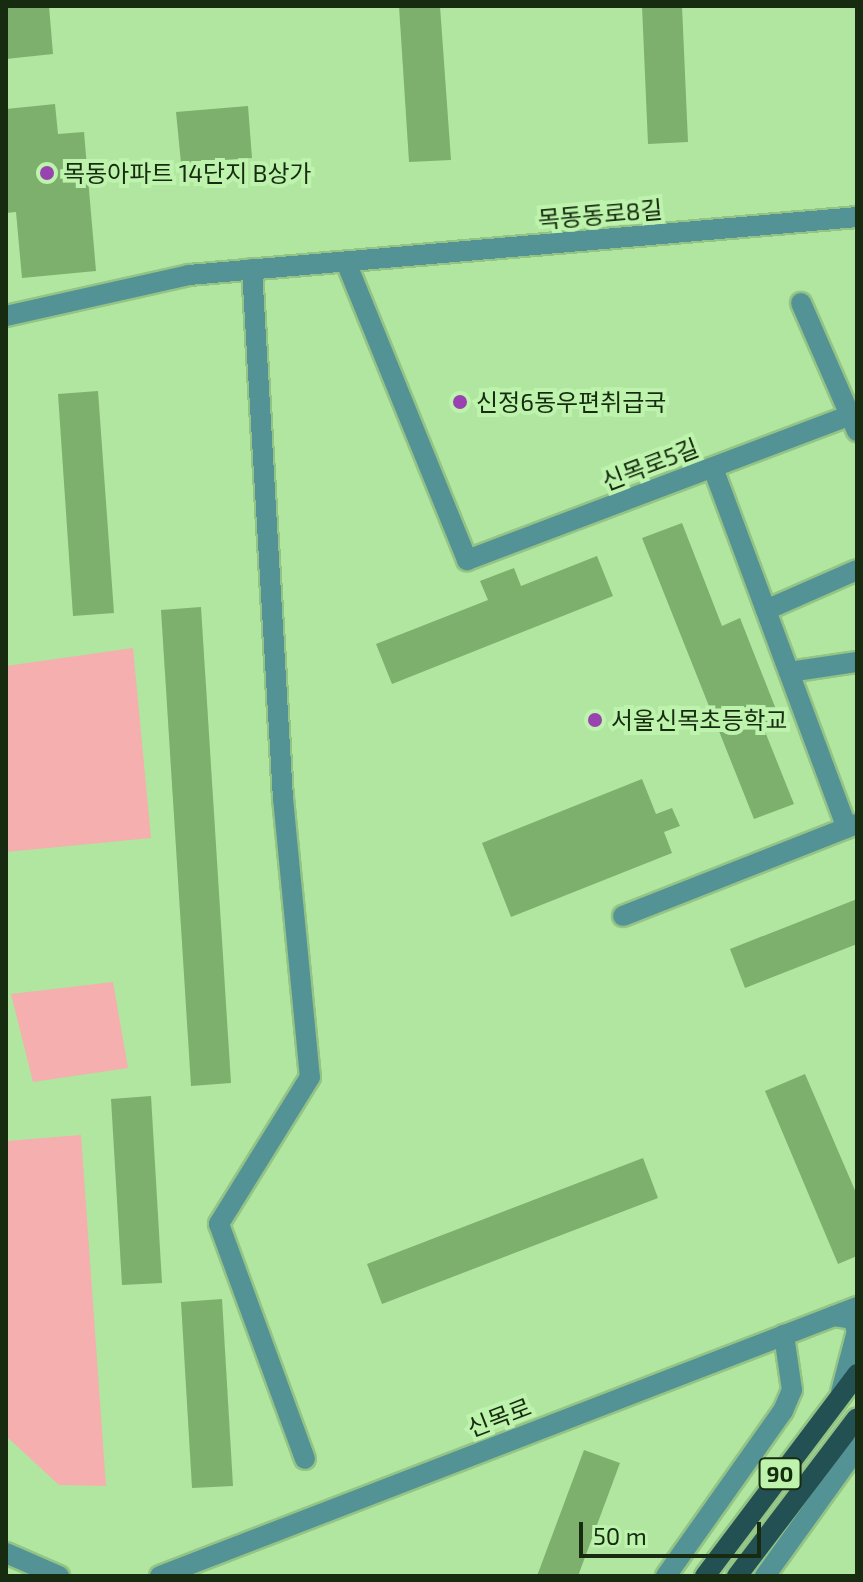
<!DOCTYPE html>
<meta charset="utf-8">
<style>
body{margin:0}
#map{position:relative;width:863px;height:1582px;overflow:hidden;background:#b0e69f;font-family:"Exo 2","Noto Sans KR",sans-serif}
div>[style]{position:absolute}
.green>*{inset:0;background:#f5afaf}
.building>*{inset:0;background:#7db06d}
.roads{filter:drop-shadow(2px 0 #94c485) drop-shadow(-2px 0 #94c485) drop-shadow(0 2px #94c485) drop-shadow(0 -2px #94c485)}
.minor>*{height:20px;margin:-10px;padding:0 10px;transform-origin:10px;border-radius:10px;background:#539395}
.major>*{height:20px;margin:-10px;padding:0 10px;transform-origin:10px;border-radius:10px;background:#235052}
.dots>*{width:22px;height:22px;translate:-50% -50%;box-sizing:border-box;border:4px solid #bdf3ac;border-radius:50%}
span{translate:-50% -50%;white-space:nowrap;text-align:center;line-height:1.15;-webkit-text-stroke:8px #bdf3ac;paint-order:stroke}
.shield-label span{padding:2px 6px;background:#bdf3ac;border:2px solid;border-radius:6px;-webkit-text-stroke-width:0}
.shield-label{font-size:22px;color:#162b0f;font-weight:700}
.poi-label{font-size:24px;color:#162b0f}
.left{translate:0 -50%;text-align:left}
.street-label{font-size:24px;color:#162b0f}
.frame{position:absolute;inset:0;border:8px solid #162b0f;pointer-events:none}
.scale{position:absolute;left:579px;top:1522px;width:182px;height:36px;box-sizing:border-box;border:4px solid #162b0f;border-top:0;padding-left:10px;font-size:24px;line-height:28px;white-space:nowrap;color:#162b0f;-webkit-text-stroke:6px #bdf3ac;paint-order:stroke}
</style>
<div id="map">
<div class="green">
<i style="clip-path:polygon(133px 648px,151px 838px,6px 852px,6px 666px)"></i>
<i style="clip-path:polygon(113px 982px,128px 1068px,33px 1082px,11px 994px)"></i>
<i style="clip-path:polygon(81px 1135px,106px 1486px,59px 1485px,6px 1436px,6px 1141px)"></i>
</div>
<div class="building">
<i style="clip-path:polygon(6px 6px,49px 6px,53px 54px,6px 59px)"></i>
<i style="clip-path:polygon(399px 6px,440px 6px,451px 160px,409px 162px)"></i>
<i style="clip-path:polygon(642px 6px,682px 6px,688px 142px,648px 144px)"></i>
<i style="clip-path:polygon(55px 104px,58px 134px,84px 132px,96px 271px,22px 278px,16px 212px,6px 213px,6px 109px)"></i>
<i style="clip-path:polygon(248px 106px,252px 158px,181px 163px,176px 112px)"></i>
<i style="clip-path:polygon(98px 391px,114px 613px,73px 616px,58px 394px)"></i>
<i style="clip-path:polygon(682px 523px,722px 626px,740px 618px,779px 717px,762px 724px,794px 804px,754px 819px,642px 538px)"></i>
<i style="clip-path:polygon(597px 556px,613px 596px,392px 684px,376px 644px,488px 600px,480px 581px,514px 568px,521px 586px)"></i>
<i style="clip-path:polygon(201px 607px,231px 1083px,191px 1086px,161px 610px)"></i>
<i style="clip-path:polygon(642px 779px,656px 814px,672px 808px,680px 826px,664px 832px,672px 853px,511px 917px,482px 843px)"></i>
<i style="clip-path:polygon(857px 899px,857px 944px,745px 988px,730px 949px)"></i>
<i style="clip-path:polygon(805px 1074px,857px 1195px,857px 1256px,838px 1264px,765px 1091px)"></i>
<i style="clip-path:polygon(151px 1096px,162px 1283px,122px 1285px,111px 1099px)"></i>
<i style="clip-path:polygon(643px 1158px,658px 1198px,382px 1304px,367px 1264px)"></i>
<i style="clip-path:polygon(222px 1299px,233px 1486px,192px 1488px,181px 1302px)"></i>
<i style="clip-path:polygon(584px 1450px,620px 1463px,578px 1576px,537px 1576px)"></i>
</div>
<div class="roads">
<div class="minor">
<i style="left:346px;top:262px;width:322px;rotate:67.9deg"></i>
<i style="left:467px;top:560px;width:417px;rotate:-20.7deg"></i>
<i style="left:252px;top:269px;width:530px;rotate:86.65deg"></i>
<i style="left:283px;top:798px;width:280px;rotate:84.5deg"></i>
<i style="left:310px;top:1077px;width:173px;rotate:121.8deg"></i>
<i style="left:219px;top:1224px;width:250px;rotate:69.9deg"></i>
<i style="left:801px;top:303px;width:140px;rotate:66.4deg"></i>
<i style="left:6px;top:316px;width:188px;rotate:-12.6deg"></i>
<i style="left:189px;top:275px;width:671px;rotate:-4.96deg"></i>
<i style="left:713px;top:468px;width:384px;rotate:69.6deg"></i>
<i style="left:766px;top:610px;width:99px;rotate:-23.7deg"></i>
<i style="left:789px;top:672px;width:69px;rotate:-8.4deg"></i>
<i style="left:623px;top:916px;width:251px;rotate:-21.5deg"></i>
<i style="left:834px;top:1316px;width:19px;rotate:9deg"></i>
<i style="left:853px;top:1319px;width:13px;rotate:72deg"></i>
<i style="left:857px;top:1331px;width:63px;rotate:104.7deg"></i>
<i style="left:6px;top:1553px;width:58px;rotate:23.5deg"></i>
<i style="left:160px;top:1576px;width:747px;rotate:-21.1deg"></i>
<i style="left:666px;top:1576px;width:202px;rotate:-54.7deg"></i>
<i style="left:783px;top:1411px;width:23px;rotate:-67deg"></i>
<i style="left:792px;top:1390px;width:56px;rotate:-98.3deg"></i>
<i style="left:765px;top:1576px;width:158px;rotate:-54.3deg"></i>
</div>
<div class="major">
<i style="left:705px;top:1576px;width:253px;rotate:-53deg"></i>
<i style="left:737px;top:1576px;width:198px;rotate:-52.8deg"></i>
</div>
</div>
<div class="dots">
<i style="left:47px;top:173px;background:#9943b0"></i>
<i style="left:460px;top:402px;background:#9943b0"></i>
<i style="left:595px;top:720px;background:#9943b0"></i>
</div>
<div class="shield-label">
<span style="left:780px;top:1474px">90</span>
</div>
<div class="poi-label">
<span class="left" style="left:63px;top:173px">목동아파트 14단지 B상가</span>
<span class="left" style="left:476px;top:402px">신정6동우편취급국</span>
<span class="left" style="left:611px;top:720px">서울신목초등학교</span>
</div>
<div class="street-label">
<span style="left:600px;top:214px;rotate:-5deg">목동동로8길</span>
<span style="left:650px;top:464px;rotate:-21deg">신목로5길</span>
<span style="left:499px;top:1417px;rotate:-21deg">신목로</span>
</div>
<div class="frame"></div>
<div class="scale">50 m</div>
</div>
